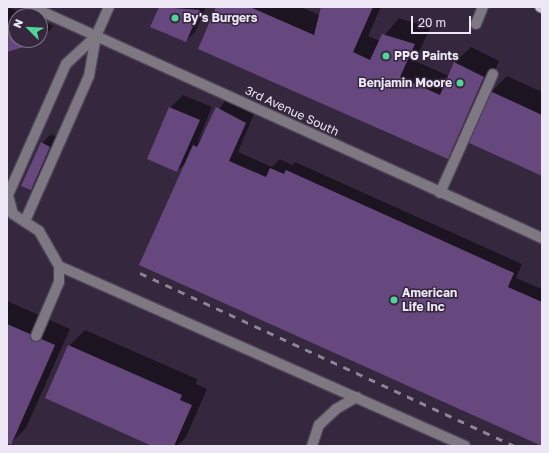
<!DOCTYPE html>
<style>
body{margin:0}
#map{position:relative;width:549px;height:453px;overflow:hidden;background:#35283e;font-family:"Golos Text",sans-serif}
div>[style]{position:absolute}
.shadow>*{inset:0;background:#0007}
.building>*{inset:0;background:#67487e}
.roads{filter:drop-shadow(1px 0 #4f4357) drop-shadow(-1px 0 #4f4357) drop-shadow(0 1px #4f4357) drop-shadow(0 -1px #4f4357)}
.minor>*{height:10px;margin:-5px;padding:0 5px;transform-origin:5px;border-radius:5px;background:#7e7883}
.major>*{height:10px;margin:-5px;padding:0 5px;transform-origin:5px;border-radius:5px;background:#cec2d9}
.rail>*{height:3px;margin-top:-1.5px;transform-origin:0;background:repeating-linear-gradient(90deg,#8f8597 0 7px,transparent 0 14px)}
.dots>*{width:11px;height:11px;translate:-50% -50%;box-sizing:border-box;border:2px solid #35283e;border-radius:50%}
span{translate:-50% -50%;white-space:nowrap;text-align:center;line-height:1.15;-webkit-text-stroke:3px #35283e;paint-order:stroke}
.poi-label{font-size:12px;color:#ede6f4;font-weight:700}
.left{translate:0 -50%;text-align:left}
.right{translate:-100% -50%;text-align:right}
.street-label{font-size:12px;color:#ede6f4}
.frame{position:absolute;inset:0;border:8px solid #ede6f4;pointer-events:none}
.north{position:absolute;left:8px;top:8px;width:40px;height:40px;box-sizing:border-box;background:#35283e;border:1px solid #7f7487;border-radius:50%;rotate:294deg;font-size:11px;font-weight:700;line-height:16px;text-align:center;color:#ede6f4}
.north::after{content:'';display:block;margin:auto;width:14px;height:18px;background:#53d397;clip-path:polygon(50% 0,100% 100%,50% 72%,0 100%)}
.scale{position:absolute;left:411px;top:16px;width:60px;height:18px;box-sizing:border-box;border:2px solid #ede6f4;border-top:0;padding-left:5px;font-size:12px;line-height:14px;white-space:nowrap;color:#ede6f4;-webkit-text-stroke:3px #35283e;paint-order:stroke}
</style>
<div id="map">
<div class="shadow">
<i style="clip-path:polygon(7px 7px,32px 16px,16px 16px,16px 40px,40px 40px,40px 20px,54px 26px,39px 41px,7px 51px)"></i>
<i style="clip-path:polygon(160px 7px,206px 7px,195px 32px,186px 41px,152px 26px)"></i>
<i style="clip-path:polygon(217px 7px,301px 7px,319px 15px,322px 7px,381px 7px,368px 36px,380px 41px,399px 18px,430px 28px,415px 61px,449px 76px,455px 62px,471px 47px,499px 61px,464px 142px,448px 158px)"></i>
<i style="clip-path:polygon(507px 76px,542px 92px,542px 175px,491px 92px)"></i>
<i style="clip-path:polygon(183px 95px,212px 107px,197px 143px,226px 99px,254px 114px,238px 152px,272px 167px,280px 159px,292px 165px,295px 162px,522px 264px,516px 278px,542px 289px,542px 445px,187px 162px,177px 171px,170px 108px)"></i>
<i style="clip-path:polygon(51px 134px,59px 138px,40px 180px,31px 189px,42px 143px)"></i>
<i style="clip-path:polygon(7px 301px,70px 329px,26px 428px,10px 444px,7px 442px)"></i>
<i style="clip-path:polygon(85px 330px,197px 379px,196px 384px,207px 389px,186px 437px,177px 446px,155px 446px,69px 346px)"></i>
</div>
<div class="building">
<i style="clip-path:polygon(159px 7px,200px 10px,186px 42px,150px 27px)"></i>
<i style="clip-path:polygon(216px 7px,250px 7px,314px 35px,321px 7px,373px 7px,353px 52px,370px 60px,382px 34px,415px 44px,400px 77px,440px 95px,454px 62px,484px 77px,448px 159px,198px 49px)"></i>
<i style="clip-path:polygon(7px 28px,16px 32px,16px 40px,40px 42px,7px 52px)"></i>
<i style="clip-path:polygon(490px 91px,542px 115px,542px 176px,467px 142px)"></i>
<i style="clip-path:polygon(169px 107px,200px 120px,177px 172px,147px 159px)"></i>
<i style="clip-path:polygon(216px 107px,246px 123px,229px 161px,266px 177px,270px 168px,284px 174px,286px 170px,514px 273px,508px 287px,542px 302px,542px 446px,139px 265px,193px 145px,197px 147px)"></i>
<i style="clip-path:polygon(41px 142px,50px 147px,31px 190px,21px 186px)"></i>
<i style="clip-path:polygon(7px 324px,55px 345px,11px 445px,7px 443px)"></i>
<i style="clip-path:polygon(68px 345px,182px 395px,180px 400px,192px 405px,174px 446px,152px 446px,45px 398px)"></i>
</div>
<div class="roads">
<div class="minor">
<i style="left:32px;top:7px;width:560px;rotate:24.37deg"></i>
<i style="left:476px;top:24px;width:18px;rotate:-68deg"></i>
<i style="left:440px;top:193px;width:130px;rotate:-66deg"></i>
<i style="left:25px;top:221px;width:158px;rotate:-66.2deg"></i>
<i style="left:89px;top:76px;width:41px;rotate:-80.1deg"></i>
<i style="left:96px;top:36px;width:32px;rotate:-66deg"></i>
<i style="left:59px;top:266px;width:444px;rotate:23.9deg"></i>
<i style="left:36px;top:336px;width:59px;rotate:-66.9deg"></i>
<i style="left:59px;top:282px;width:16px;rotate:-90deg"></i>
<i style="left:59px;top:266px;width:40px;rotate:-119.7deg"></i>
<i style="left:39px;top:231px;width:31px;rotate:-147deg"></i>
<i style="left:13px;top:214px;width:20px;rotate:-105deg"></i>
<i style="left:8px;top:195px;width:143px;rotate:-66.1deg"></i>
<i style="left:66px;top:64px;width:41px;rotate:-43deg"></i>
<i style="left:312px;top:446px;width:22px;rotate:-72deg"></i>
<i style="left:319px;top:425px;width:23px;rotate:-43deg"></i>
<i style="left:336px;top:409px;width:24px;rotate:-30deg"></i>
</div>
<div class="major">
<i style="left:540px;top:7px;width:2px;rotate:27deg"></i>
</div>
</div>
<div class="rail">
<i style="left:140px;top:273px;width:413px;rotate:24.8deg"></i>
</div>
<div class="dots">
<i style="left:175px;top:18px;background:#53d397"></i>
<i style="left:386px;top:56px;background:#53d397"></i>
<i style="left:460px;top:83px;background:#53d397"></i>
<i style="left:394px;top:300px;background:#53d397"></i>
</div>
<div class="poi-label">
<span class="left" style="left:183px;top:18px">By's Burgers</span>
<span class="left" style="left:394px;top:56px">PPG Paints</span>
<span class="right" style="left:452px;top:83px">Benjamin Moore</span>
<span class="left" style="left:402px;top:300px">American<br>Life Inc</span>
</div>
<div class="street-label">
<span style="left:292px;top:111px;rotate:25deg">3rd Avenue South</span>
</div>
<div class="frame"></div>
<div class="north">N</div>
<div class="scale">20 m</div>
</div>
